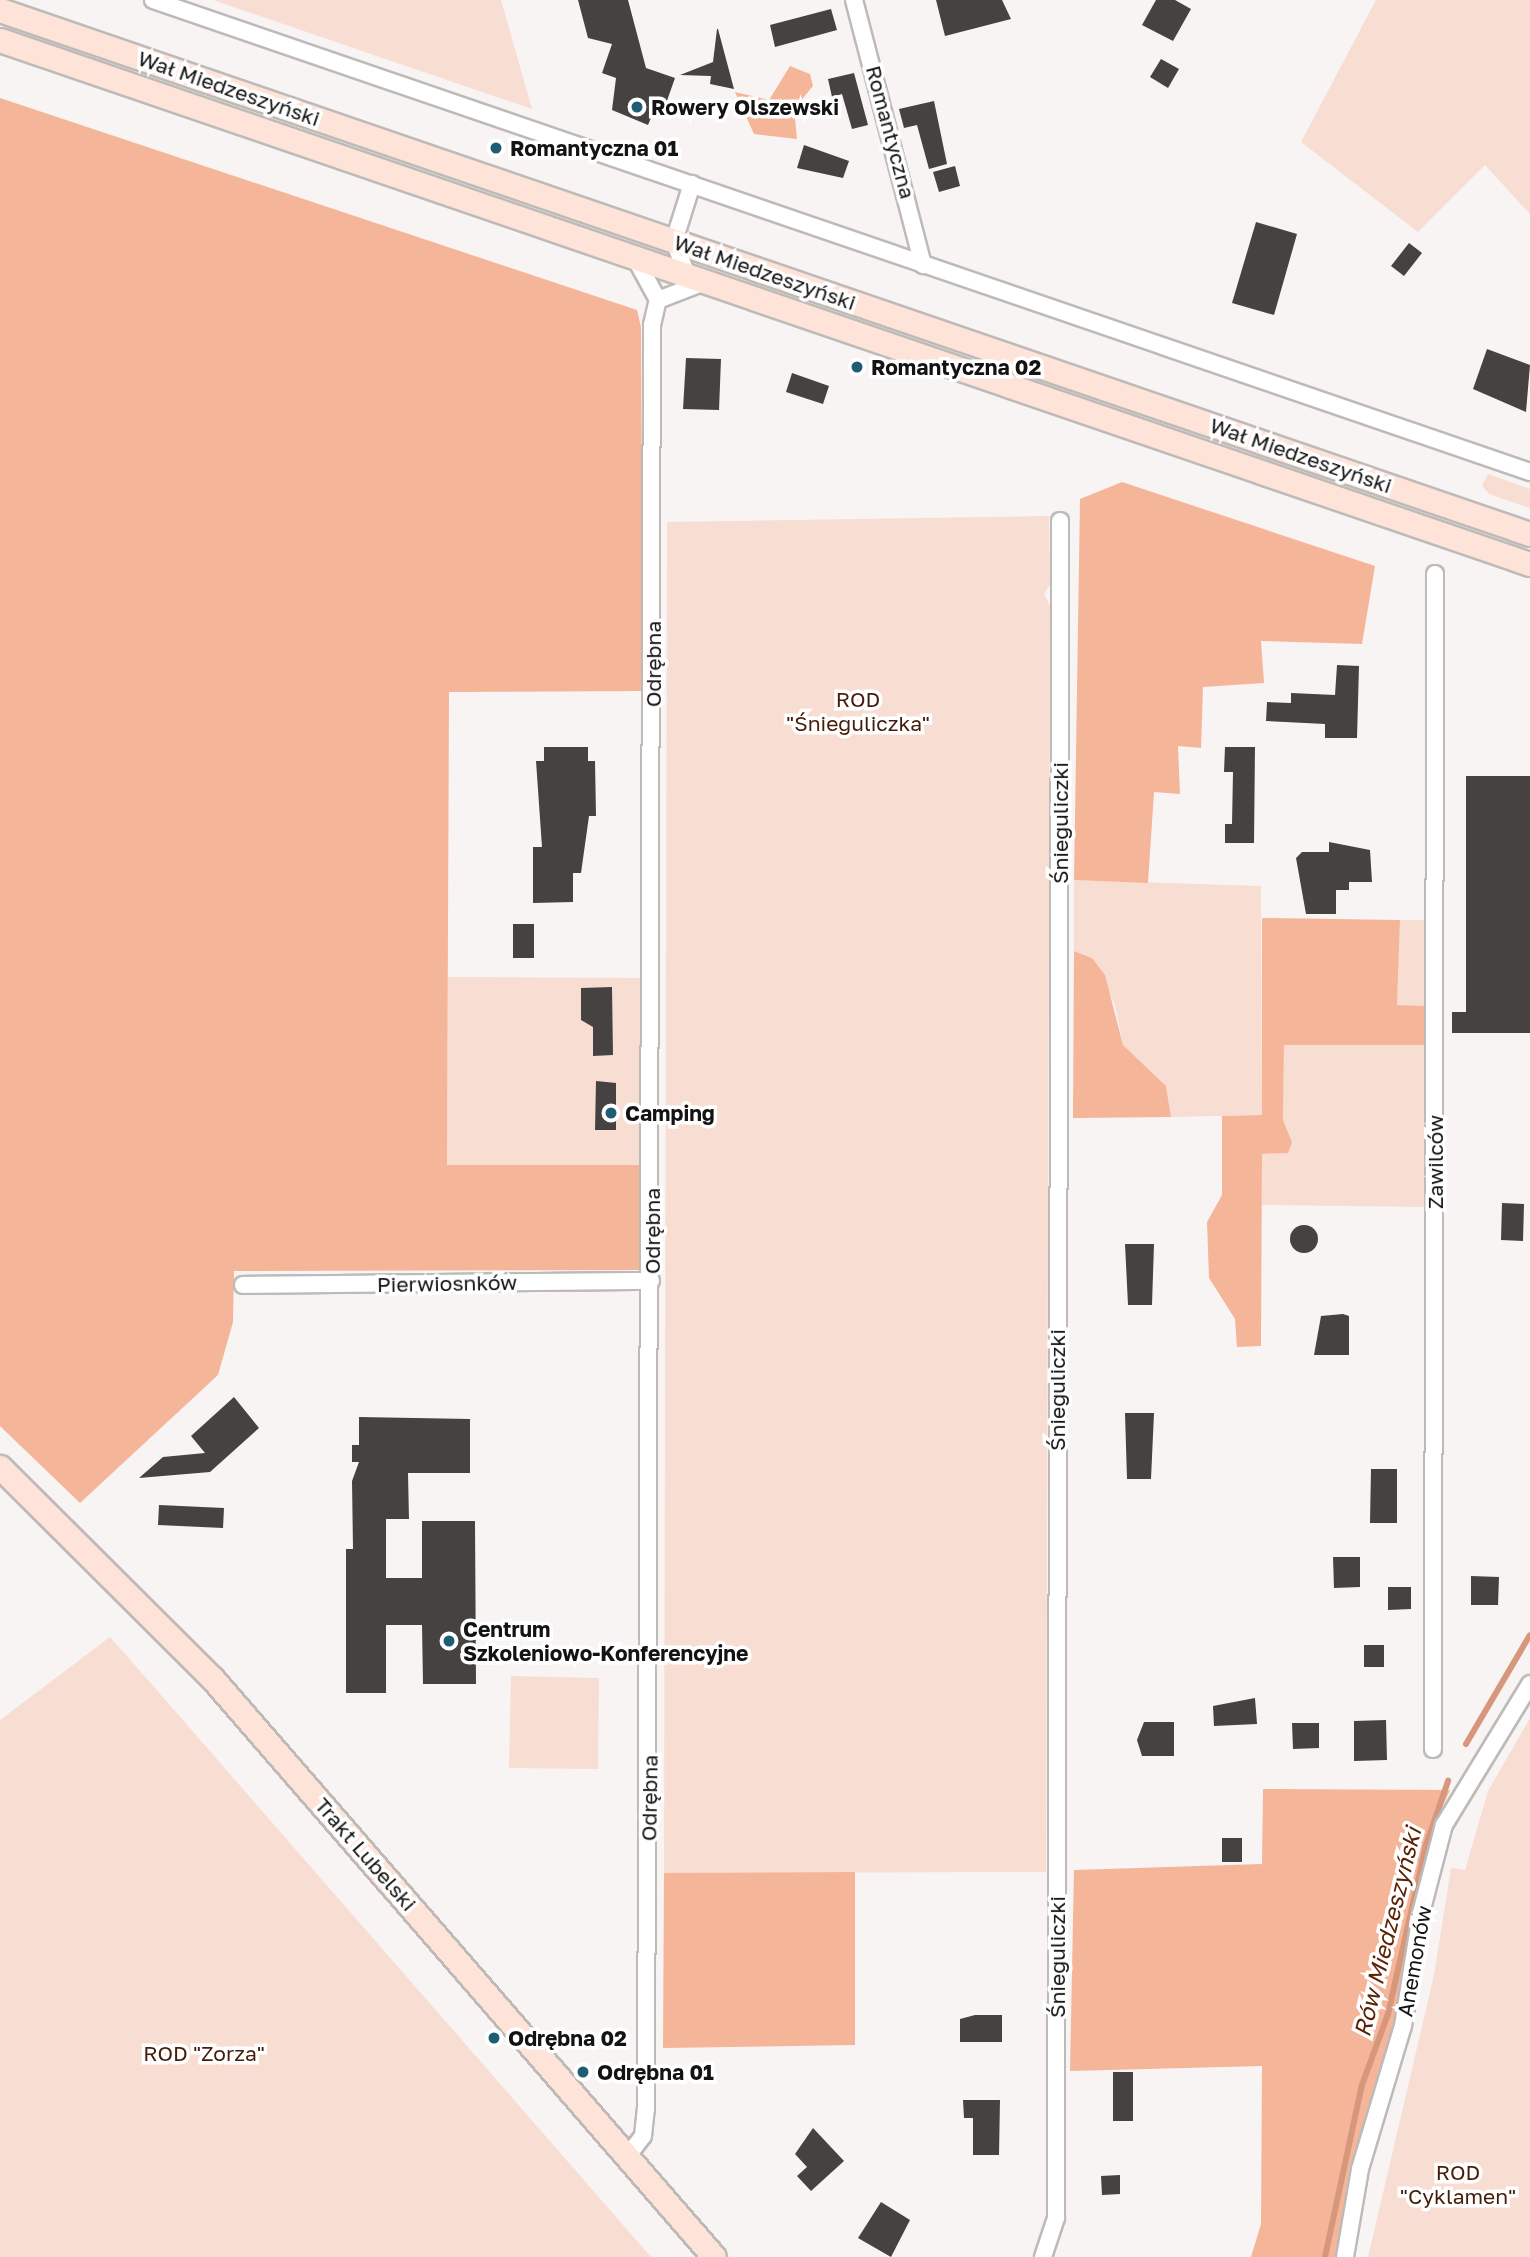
<!DOCTYPE html>
<meta charset="utf-8">
<style>
body{margin:0}
#map{position:relative;width:1530px;height:2257px;overflow:hidden;background:#f8f4f3;font-family:"Golos Text",sans-serif}
div>[style]{position:absolute}
.green>*{inset:0;background:#f8ddd2}
.forest>*{inset:0;background:#f5b599}
.stream>*{height:6px;margin:-3px;padding:0 3px;transform-origin:3px;border-radius:3px;background:#d6977c}
.building>*{inset:0;background:#454241}
.round{border-radius:50%}
.roads{filter:drop-shadow(2px 0 #bdbab8) drop-shadow(-2px 0 #bdbab8) drop-shadow(0 2px #bdbab8) drop-shadow(0 -2px #bdbab8)}
.street>*{height:16px;margin:-8px;padding:0 8px;transform-origin:8px;border-radius:8px;background:#fff}
.secondary>*{height:23px;margin:-11.5px;padding:0 11.5px;transform-origin:11.5px;border-radius:11.5px;background:#fee3d8}
.dots>*{width:19px;height:19px;translate:-50% -50%;box-sizing:border-box;border:4px solid #fff;border-radius:50%}
span{translate:-50% -50%;white-space:nowrap;text-align:center;line-height:1.15;-webkit-text-stroke:7px #fff;paint-order:stroke}
.street-label{font-size:21px;color:#141313}
.poi-label{font-size:21px;color:#141313;font-weight:700}
.left{translate:0 -50%;text-align:left}
.park-label{font-size:21px;color:#451d0a}
.water-label{font-size:23px;color:#5b2204;font-style:italic}
</style>
<div id="map">
<div class="green">
<i style="clip-path:polygon(213px 0,501px 0,532px 109px,447px 80px)"></i>
<i style="clip-path:polygon(1376px 0,1530px 0,1530px 214px,1485px 165px,1418px 232px,1301px 142px)"></i>
<i style="clip-path:polygon(1488px 474px,1530px 489px,1530px 508px,1489px 494px,1482px 486px)"></i>
<i style="clip-path:polygon(1049px 516px,1050px 585px,1044px 594px,1050px 606px,1046px 1872px,664px 1873px,667px 522px)"></i>
<i style="clip-path:polygon(1074px 880px,1261px 886px,1262px 1115px,1171px 1117px,1166px 1086px,1123px 1045px,1115px 1005px,1092px 958px,1074px 951px)"></i>
<i style="clip-path:polygon(1400px 920px,1428px 920px,1428px 1006px,1397px 1005px)"></i>
<i style="clip-path:polygon(448px 977px,641px 978px,640px 1165px,447px 1166px)"></i>
<i style="clip-path:polygon(1284px 1045px,1428px 1045px,1428px 1207px,1262px 1205px,1262px 1154px,1277px 1154px,1292px 1142px,1283px 1120px)"></i>
<i style="clip-path:polygon(110px 1637px,154px 1687px,651px 2257px,0 2257px,0 1720px)"></i>
<i style="clip-path:polygon(511px 1676px,599px 1678px,598px 1769px,509px 1768px)"></i>
<i style="clip-path:polygon(1530px 1718px,1530px 2257px,1368px 2257px,1434px 1975px,1451px 1868px,1465px 1870px,1488px 1791px)"></i>
</div>
<div class="forest">
<i style="clip-path:polygon(790px 66px,810px 74px,813px 86px,794px 109px,797px 139px,754px 134px,735px 92px,769px 100px)"></i>
<i style="clip-path:polygon(0 98px,637px 310px,641px 327px,643px 691px,449px 692px,447px 1165px,640px 1165px,640px 1270px,234px 1271px,233px 1322px,218px 1375px,80px 1503px,0 1426px)"></i>
<i style="clip-path:polygon(1122px 482px,1375px 566px,1362px 644px,1261px 641px,1264px 683px,1203px 687px,1201px 748px,1178px 746px,1180px 794px,1154px 792px,1148px 883px,1074px 880px,1080px 499px)"></i>
<i style="clip-path:polygon(1262px 918px,1400px 920px,1397px 1005px,1428px 1006px,1428px 1045px,1284px 1045px,1283px 1120px,1292px 1142px,1288px 1153px,1262px 1154px,1261px 1346px,1237px 1347px,1235px 1319px,1209px 1278px,1207px 1222px,1222px 1195px,1222px 1116px,1262px 1115px)"></i>
<i style="clip-path:polygon(1074px 951px,1092px 958px,1105px 975px,1123px 1045px,1166px 1086px,1171px 1117px,1073px 1118px)"></i>
<i style="clip-path:polygon(1263px 1789px,1450px 1790px,1434px 1825px,1414px 1911px,1396px 2026px,1350px 2167px,1336px 2257px,1251px 2257px,1261px 2224px,1262px 2066px,1070px 2071px,1074px 1870px,1262px 1864px)"></i>
<i style="clip-path:polygon(855px 1872px,855px 2045px,663px 2048px,664px 1873px)"></i>
</div>
<div class="stream">
<i style="left:1466px;top:1744px;width:126px;rotate:-59.6deg"></i>
<i style="left:1325px;top:2257px;width:176px;rotate:-77.9deg"></i>
<i style="left:1362px;top:2085px;width:76px;rotate:-69.9deg"></i>
<i style="left:1388px;top:2014px;width:173px;rotate:-77.3deg"></i>
<i style="left:1426px;top:1845px;width:68px;rotate:-71deg"></i>
</div>
<div class="building">
<i style="clip-path:polygon(578px 0,628px 0,646px 68px,675px 78px,662px 115px,653px 113px,648px 125px,612px 110px,616px 78px,602px 73px,612px 44px,588px 38px)"></i>
<i style="clip-path:polygon(936px 0,1002px 0,1011px 19px,945px 36px)"></i>
<i style="clip-path:polygon(1156px 0,1175px 0,1191px 9px,1173px 41px,1142px 25px)"></i>
<i style="clip-path:polygon(831px 9px,837px 30px,775px 47px,770px 25px)"></i>
<i style="clip-path:polygon(717px 29px,718px 29px,734px 89px,710px 84px,711px 76px,680px 75px,713px 62px)"></i>
<i style="clip-path:polygon(1161px 59px,1179px 69px,1168px 88px,1150px 77px)"></i>
<i style="clip-path:polygon(854px 73px,868px 125px,852px 129px,842px 94px,832px 97px,828px 79px)"></i>
<i style="clip-path:polygon(934px 101px,947px 164px,929px 169px,917px 125px,904px 128px,899px 109px)"></i>
<i style="clip-path:polygon(804px 145px,849px 161px,843px 178px,797px 168px)"></i>
<i style="clip-path:polygon(955px 166px,960px 186px,939px 192px,933px 172px)"></i>
<i style="clip-path:polygon(1256px 222px,1297px 234px,1274px 315px,1232px 303px)"></i>
<i style="clip-path:polygon(1409px 243px,1422px 253px,1404px 276px,1391px 266px)"></i>
<i style="clip-path:polygon(1487px 349px,1530px 365px,1526px 412px,1473px 389px)"></i>
<i style="clip-path:polygon(686px 358px,721px 359px,719px 410px,683px 409px)"></i>
<i style="clip-path:polygon(792px 373px,829px 386px,823px 404px,786px 392px)"></i>
<i style="clip-path:polygon(1337px 665px,1359px 666px,1357px 738px,1325px 738px,1325px 724px,1266px 721px,1267px 702px,1291px 703px,1291px 693px,1335px 695px)"></i>
<i style="clip-path:polygon(544px 747px,588px 747px,588px 761px,595px 761px,596px 816px,589px 816px,581px 873px,573px 873px,573px 902px,533px 903px,533px 847px,542px 847px,536px 761px,544px 761px)"></i>
<i style="clip-path:polygon(1225px 747px,1255px 747px,1254px 843px,1225px 843px,1225px 824px,1232px 824px,1233px 772px,1224px 772px)"></i>
<i style="clip-path:polygon(1466px 776px,1530px 776px,1530px 1033px,1452px 1033px,1452px 1012px,1466px 1012px)"></i>
<i style="clip-path:polygon(1329px 842px,1370px 850px,1372px 882px,1349px 882px,1349px 890px,1336px 890px,1336px 914px,1306px 914px,1296px 858px,1302px 852px,1329px 852px)"></i>
<i style="clip-path:polygon(513px 924px,534px 924px,534px 958px,513px 958px)"></i>
<i style="clip-path:polygon(612px 987px,613px 1055px,593px 1056px,593px 1027px,581px 1020px,581px 988px)"></i>
<i style="clip-path:polygon(596px 1081px,616px 1083px,616px 1130px,595px 1130px)"></i>
<i style="clip-path:polygon(1502px 1203px,1524px 1204px,1523px 1241px,1501px 1240px)"></i>
<i class="round" style="left:1290px;top:1225px;width:28px;height:28px"></i>
<i style="clip-path:polygon(1125px 1244px,1154px 1244px,1152px 1305px,1128px 1305px)"></i>
<i style="clip-path:polygon(1343px 1314px,1349px 1316px,1349px 1355px,1314px 1355px,1321px 1316px)"></i>
<i style="clip-path:polygon(234px 1397px,259px 1428px,210px 1472px,139px 1478px,163px 1457px,205px 1453px,191px 1436px)"></i>
<i style="clip-path:polygon(1125px 1413px,1154px 1413px,1151px 1479px,1127px 1479px)"></i>
<i style="clip-path:polygon(359px 1417px,470px 1419px,470px 1473px,408px 1473px,409px 1519px,386px 1519px,386px 1578px,422px 1578px,422px 1521px,475px 1521px,476px 1684px,423px 1684px,422px 1625px,386px 1625px,386px 1693px,346px 1693px,346px 1549px,353px 1549px,352px 1481px,359px 1462px,352px 1462px,352px 1445px,359px 1445px)"></i>
<i style="clip-path:polygon(1371px 1469px,1397px 1469px,1397px 1523px,1370px 1523px)"></i>
<i style="clip-path:polygon(159px 1505px,224px 1508px,223px 1528px,158px 1525px)"></i>
<i style="clip-path:polygon(1333px 1557px,1360px 1557px,1360px 1587px,1334px 1588px)"></i>
<i style="clip-path:polygon(1471px 1576px,1499px 1577px,1498px 1605px,1471px 1605px)"></i>
<i style="clip-path:polygon(1388px 1587px,1411px 1587px,1411px 1609px,1388px 1610px)"></i>
<i style="clip-path:polygon(1364px 1645px,1384px 1645px,1384px 1667px,1364px 1667px)"></i>
<i style="clip-path:polygon(1255px 1698px,1257px 1724px,1214px 1726px,1213px 1706px)"></i>
<i style="clip-path:polygon(1386px 1720px,1387px 1760px,1354px 1761px,1354px 1721px)"></i>
<i style="clip-path:polygon(1144px 1722px,1174px 1722px,1174px 1756px,1142px 1756px,1137px 1740px)"></i>
<i style="clip-path:polygon(1292px 1723px,1319px 1723px,1319px 1748px,1293px 1749px)"></i>
<i style="clip-path:polygon(1222px 1838px,1242px 1838px,1242px 1862px,1222px 1862px)"></i>
<i style="clip-path:polygon(975px 2015px,1002px 2015px,1002px 2042px,960px 2042px,960px 2019px)"></i>
<i style="clip-path:polygon(1113px 2072px,1133px 2072px,1133px 2121px,1113px 2121px)"></i>
<i style="clip-path:polygon(963px 2100px,1000px 2100px,999px 2155px,973px 2155px,973px 2118px,964px 2118px)"></i>
<i style="clip-path:polygon(813px 2128px,844px 2161px,811px 2191px,797px 2176px,807px 2167px,795px 2154px)"></i>
<i style="clip-path:polygon(1120px 2175px,1120px 2194px,1102px 2195px,1101px 2176px)"></i>
<i style="clip-path:polygon(881px 2202px,910px 2220px,891px 2257px,858px 2238px)"></i>
</div>
<div class="roads">
<div class="street">
<i style="left:153px;top:0;width:1456px;rotate:18.92deg"></i>
<i style="left:854px;top:0;width:274px;rotate:75.4deg"></i>
<i style="left:687px;top:275px;width:36px;rotate:-111deg"></i>
<i style="left:674px;top:241px;width:60px;rotate:-72.5deg"></i>
<i style="left:658px;top:300px;width:53px;rotate:-21.2deg"></i>
<i style="left:243px;top:1285px;width:408px;rotate:-0.6deg"></i>
<i style="left:1433px;top:1749px;width:1175px;rotate:-89.9deg"></i>
<i style="left:627px;top:2157px;width:26px;rotate:-53deg"></i>
<i style="left:643px;top:2136px;width:27px;rotate:-84deg"></i>
<i style="left:646px;top:2109px;width:1784px;rotate:-89.81deg"></i>
<i style="left:652px;top:325px;width:26px;rotate:-77deg"></i>
<i style="left:658px;top:300px;width:48px;rotate:-118.7deg"></i>
<i style="left:1043px;top:2257px;width:41px;rotate:-71.6deg"></i>
<i style="left:1056px;top:2218px;width:1697px;rotate:-89.86deg"></i>
<i style="left:1345px;top:2257px;width:89px;rotate:-80.3deg"></i>
<i style="left:1360px;top:2169px;width:149px;rotate:-73.3deg"></i>
<i style="left:1403px;top:2026px;width:114px;rotate:-80.9deg"></i>
<i style="left:1421px;top:1913px;width:91px;rotate:-75.4deg"></i>
<i style="left:1444px;top:1825px;width:165px;rotate:-58.6deg"></i>
</div>
<div class="secondary">
<i style="left:0;top:10px;width:1617px;rotate:18.91deg"></i>
<i style="left:0;top:40px;width:1617px;rotate:18.91deg"></i>
<i style="left:0;top:1467px;width:299px;rotate:44.9deg"></i>
<i style="left:212px;top:1678px;width:766px;rotate:49.07deg"></i>
</div>
</div>
<div class="dots">
<i style="left:637px;top:107px;background:#1e5e73"></i>
<i style="left:496px;top:148px;background:#1e5e73"></i>
<i style="left:857px;top:367px;background:#1e5e73"></i>
<i style="left:611px;top:1113px;background:#1e5e73"></i>
<i style="left:449px;top:1641px;background:#1e5e73"></i>
<i style="left:494px;top:2038px;background:#1e5e73"></i>
<i style="left:583px;top:2072px;background:#1e5e73"></i>
</div>
<div class="street-label">
<span style="left:229px;top:88px;rotate:19deg">Wał Miedzeszyński</span>
<span style="left:891px;top:132px;rotate:75deg">Romantyczna</span>
<span style="left:765px;top:272px;rotate:19deg">Wał Miedzeszyński</span>
<span style="left:1301px;top:455px;rotate:19deg">Wał Miedzeszyński</span>
<span style="left:653px;top:664px;rotate:-90deg">Odrębna</span>
<span style="left:1060px;top:823px;rotate:-90deg">Śnieguliczki</span>
<span style="left:1435px;top:1162px;rotate:-90deg">Zawilców</span>
<span style="left:652px;top:1231px;rotate:-90deg">Odrębna</span>
<span style="left:447px;top:1283px;rotate:-1deg">Pierwiosnków</span>
<span style="left:1057px;top:1390px;rotate:-90deg">Śnieguliczki</span>
<span style="left:649px;top:1798px;rotate:-89deg">Odrębna</span>
<span style="left:366px;top:1854px;rotate:49deg">Trakt Lubelski</span>
<span style="left:1057px;top:1957px;rotate:-90deg">Śnieguliczki</span>
<span style="left:1414px;top:1961px;rotate:-80deg">Anemonów</span>
</div>
<div class="poi-label">
<span class="left" style="left:651px;top:107px">Rowery Olszewski</span>
<span class="left" style="left:510px;top:148px">Romantyczna 01</span>
<span class="left" style="left:871px;top:367px">Romantyczna 02</span>
<span class="left" style="left:625px;top:1113px">Camping</span>
<span class="left" style="left:463px;top:1641px">Centrum<br>Szkoleniowo-Konferencyjne</span>
<span class="left" style="left:508px;top:2038px">Odrębna 02</span>
<span class="left" style="left:597px;top:2072px">Odrębna 01</span>
</div>
<div class="park-label">
<span style="left:858px;top:711px">ROD<br>"Śnieguliczka"</span>
<span style="left:204px;top:2053px">ROD "Zorza"</span>
<span style="left:1458px;top:2184px">ROD<br>"Cyklamen"</span>
</div>
<div class="water-label">
<span style="left:1387px;top:1932px;rotate:-76deg">Rów Miedzeszyński</span>
</div>
</div>
